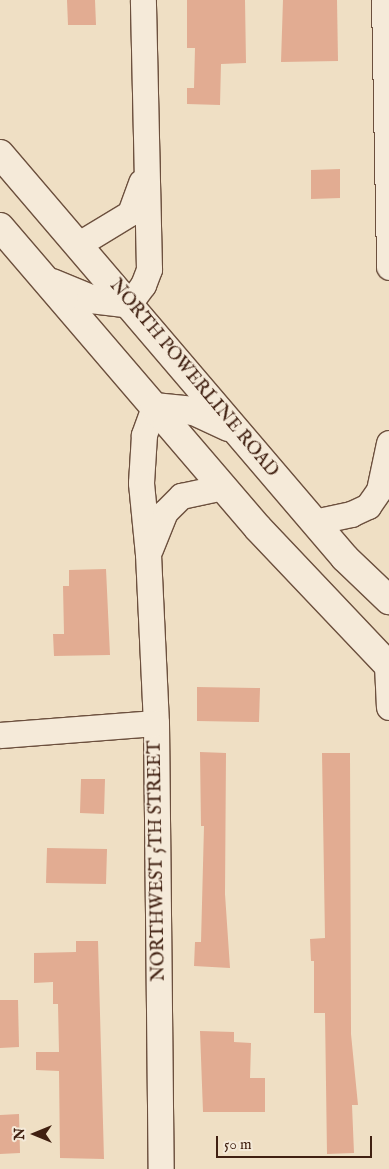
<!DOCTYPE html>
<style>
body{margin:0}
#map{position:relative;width:389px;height:1169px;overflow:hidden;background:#efdfc4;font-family:"IM FELL English",serif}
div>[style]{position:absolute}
.building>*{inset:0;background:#e2ac92}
.roads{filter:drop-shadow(1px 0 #6c503e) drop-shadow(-1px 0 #6c503e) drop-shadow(0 1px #6c503e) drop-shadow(0 -1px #6c503e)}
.minor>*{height:25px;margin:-12.5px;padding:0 12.5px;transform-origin:12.5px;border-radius:12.5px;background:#f5ead9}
.secondary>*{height:28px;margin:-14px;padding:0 14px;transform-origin:14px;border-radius:14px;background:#f5ead9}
span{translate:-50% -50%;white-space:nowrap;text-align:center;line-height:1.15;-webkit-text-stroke:4px #f5ead9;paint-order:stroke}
.street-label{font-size:18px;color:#402011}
.north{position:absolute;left:10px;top:1109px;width:50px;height:50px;-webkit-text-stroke:4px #f5ead9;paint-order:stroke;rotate:270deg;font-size:14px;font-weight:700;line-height:20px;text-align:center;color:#402011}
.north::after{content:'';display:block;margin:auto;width:18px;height:22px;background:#402011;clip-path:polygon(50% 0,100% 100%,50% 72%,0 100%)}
.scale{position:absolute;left:216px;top:1136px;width:156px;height:22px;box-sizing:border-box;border:2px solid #402011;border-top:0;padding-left:6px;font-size:15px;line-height:18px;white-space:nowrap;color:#402011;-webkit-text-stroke:4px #f5ead9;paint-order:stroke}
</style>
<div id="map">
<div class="building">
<i style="clip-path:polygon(67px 0,95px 0,96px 25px,68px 25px)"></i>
<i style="clip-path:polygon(187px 0,245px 0,246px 63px,221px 64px,220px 105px,187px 104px,187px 88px,194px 88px,195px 48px,187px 48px)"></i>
<i style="clip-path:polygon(283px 0,337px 0,338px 61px,281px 62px)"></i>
<i style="clip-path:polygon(340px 169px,340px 198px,311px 199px,311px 170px)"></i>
<i style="clip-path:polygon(106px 569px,110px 655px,54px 656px,53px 634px,64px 634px,63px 586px,69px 586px,69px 570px)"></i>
<i style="clip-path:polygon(197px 687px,260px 688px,259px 722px,197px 721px)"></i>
<i style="clip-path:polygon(200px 752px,226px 753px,225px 894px,230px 968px,194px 966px,195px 942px,201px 942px,204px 826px,201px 826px)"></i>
<i style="clip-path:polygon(322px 753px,350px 753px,351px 1034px,358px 1105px,352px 1105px,354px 1153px,327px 1154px,325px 1013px,314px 1013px,314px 961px,311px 961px,310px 939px,325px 938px)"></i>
<i style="clip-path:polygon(81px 779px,105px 779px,104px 814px,80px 813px)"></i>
<i style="clip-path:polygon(47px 848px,107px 849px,106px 884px,46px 883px)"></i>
<i style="clip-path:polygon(76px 941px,98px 941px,104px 1159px,60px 1158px,59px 1071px,36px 1070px,36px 1052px,59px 1052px,58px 1004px,53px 1004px,53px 982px,34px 983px,34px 953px,76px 952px)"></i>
<i style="clip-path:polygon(0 1000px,18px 1000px,19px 1047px,0 1048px)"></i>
<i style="clip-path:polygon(200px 1031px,234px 1032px,234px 1042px,251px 1043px,250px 1078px,265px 1078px,265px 1112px,203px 1112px)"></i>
<i style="clip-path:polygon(19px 1114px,20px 1153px,0 1154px,0 1115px)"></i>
</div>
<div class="roads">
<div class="minor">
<i style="left:384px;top:0;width:267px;rotate:88.9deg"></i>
<i style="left:79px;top:244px;width:60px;rotate:-31.3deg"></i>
<i style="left:130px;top:213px;width:33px;rotate:-70deg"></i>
<i style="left:129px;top:304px;width:24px;rotate:-54deg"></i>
<i style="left:143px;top:285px;width:17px;rotate:-69deg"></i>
<i style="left:149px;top:269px;width:269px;rotate:-91.3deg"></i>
<i style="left:154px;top:407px;width:30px;rotate:110deg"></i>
<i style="left:144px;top:435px;width:48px;rotate:93.6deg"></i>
<i style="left:141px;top:483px;width:71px;rotate:84.4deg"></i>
<i style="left:148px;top:554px;width:169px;rotate:87.3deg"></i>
<i style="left:156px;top:723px;width:446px;rotate:89.4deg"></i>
<i style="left:314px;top:522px;width:38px;rotate:-12deg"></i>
<i style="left:351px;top:514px;width:19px;rotate:-25deg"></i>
<i style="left:368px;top:506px;width:19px;rotate:-55deg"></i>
<i style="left:379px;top:490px;width:48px;rotate:-78deg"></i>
<i style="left:150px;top:549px;width:40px;rotate:-68deg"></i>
<i style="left:165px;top:512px;width:23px;rotate:-45deg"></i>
<i style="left:181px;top:496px;width:43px;rotate:-12.1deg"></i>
<i style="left:387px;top:665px;width:42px;rotate:87.3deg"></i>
<i style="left:0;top:735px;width:156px;rotate:-4.4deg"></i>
</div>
<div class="secondary">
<i style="left:0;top:154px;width:531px;rotate:49.5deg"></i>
<i style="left:345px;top:558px;width:61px;rotate:43.7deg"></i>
<i style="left:0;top:227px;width:396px;rotate:49.4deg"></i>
<i style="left:258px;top:528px;width:190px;rotate:46.5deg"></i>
<i style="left:52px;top:283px;width:42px;rotate:22.3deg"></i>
<i style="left:91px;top:299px;width:38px;rotate:7deg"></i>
<i style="left:154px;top:407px;width:40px;rotate:5.7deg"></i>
<i style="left:194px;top:411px;width:38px;rotate:25deg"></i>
</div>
</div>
<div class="street-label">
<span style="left:193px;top:379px;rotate:50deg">NORTH POWERLINE ROAD</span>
<span style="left:158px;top:861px;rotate:-91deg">NORTHWEST 5TH STREET</span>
</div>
<div class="north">N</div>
<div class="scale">50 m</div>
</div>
